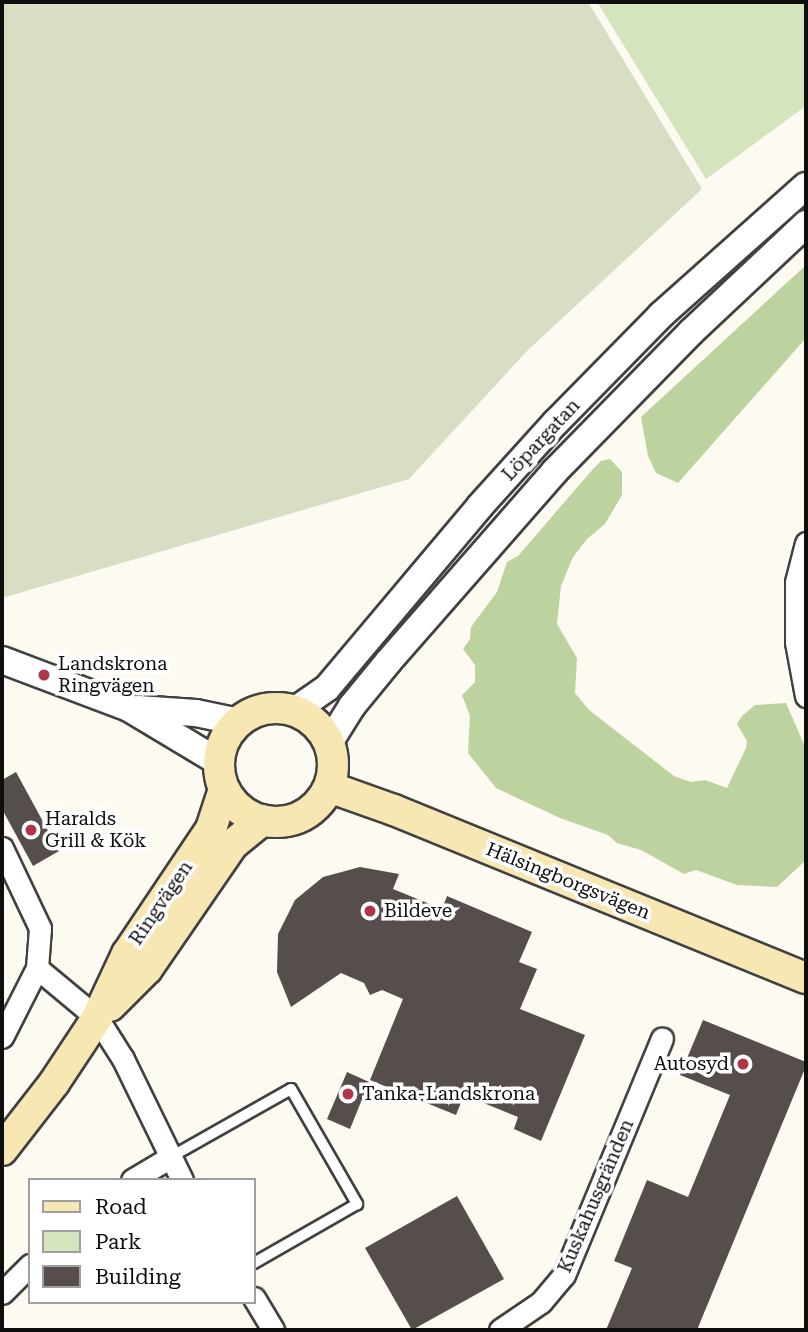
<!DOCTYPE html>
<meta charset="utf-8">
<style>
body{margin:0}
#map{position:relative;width:808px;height:1332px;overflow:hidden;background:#fdfaf1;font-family:"Roboto Serif",serif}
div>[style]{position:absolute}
.green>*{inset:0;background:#d6e4be}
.forest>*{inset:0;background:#bcd39f}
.cemetery>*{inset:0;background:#d8dec4}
.building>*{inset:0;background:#564e4c}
.roads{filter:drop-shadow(2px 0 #414141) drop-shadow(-2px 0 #414141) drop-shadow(0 2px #414141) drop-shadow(0 -2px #414141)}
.service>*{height:10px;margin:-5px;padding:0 5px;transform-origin:5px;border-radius:5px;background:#fff}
.minor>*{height:21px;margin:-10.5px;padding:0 10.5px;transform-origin:10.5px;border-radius:10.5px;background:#fff}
.tertiary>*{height:26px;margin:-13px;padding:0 13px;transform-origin:13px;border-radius:13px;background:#fff}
.secondary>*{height:30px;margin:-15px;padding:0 15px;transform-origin:15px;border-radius:15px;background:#f6e7b3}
.secondary>.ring{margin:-15px;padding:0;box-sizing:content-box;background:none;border:30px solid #f6e7b3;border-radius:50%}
.dots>*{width:19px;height:19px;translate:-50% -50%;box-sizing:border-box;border:4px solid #fff;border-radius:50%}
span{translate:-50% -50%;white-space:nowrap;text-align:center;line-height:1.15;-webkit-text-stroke:7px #fff;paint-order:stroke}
.street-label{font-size:19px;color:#0e0e0e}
.poi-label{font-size:19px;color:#0e0e0e}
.left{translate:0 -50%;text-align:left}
.right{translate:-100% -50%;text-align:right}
.frame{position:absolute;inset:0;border:4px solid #0e0e0e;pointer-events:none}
.legend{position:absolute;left:28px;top:1178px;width:228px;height:126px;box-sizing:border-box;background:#fff;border:2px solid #9f9f9f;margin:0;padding:9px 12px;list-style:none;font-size:21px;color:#0e0e0e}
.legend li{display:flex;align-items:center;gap:14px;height:35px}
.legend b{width:35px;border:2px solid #9f9f9f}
</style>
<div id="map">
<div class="green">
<i style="clip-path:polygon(597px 2px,806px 2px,806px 106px,706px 179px)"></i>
</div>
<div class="forest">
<i style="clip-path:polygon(806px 265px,806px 338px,678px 483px,656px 473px,648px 456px,641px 417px)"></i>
<i style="clip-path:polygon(610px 459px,622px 472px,622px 495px,605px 524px,587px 539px,573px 557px,561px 586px,557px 624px,577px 658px,575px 693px,589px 710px,674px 776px,691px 782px,705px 780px,727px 788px,746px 748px,747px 741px,737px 724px,742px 716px,755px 705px,786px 703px,806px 749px,806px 860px,777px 887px,737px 885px,696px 870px,684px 874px,641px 850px,617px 843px,608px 835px,560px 818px,496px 788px,468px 753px,470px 716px,462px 695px,475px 682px,475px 665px,463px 649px,470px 639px,471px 627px,497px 592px,507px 562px,518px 556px,593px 469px,601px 461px)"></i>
</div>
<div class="cemetery">
<i style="clip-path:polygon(2px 2px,588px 2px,702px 189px,527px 351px,409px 479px,2px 598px)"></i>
</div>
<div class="building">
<i style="clip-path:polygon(16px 772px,59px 851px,33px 866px,2px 809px,2px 780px)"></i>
<i style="clip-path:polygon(360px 867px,399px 874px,393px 889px,442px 909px,447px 896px,532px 932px,519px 962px,537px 969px,520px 1009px,585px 1035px,541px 1141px,514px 1129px,518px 1117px,464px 1095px,456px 1115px,370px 1080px,403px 999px,382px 990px,370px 995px,364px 983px,341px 973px,291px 1007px,277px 972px,278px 934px,295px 900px,323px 877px)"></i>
<i style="clip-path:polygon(703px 1020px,806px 1062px,806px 1066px,697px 1330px,606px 1330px,632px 1268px,614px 1261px,647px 1180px,688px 1197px,730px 1095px,680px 1075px)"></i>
<i style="clip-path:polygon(347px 1072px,369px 1082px,350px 1129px,327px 1119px)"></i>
<i style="clip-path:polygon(457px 1196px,504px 1279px,412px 1330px,365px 1248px)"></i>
</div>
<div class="roads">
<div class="service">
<i style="left:169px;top:1158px;width:140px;rotate:-29.5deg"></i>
<i style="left:291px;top:1089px;width:133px;rotate:60.1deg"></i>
<i style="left:357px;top:1204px;width:119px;rotate:150.2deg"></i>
</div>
<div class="minor">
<i style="left:806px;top:543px;width:40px;rotate:104.4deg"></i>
<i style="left:796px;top:582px;width:60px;rotate:90deg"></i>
<i style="left:796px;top:642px;width:55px;rotate:79.5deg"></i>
<i style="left:2px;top:848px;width:89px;rotate:64.6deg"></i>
<i style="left:40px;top:928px;width:40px;rotate:94.3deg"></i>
<i style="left:37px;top:968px;width:77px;rotate:116.9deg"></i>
<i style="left:37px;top:968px;width:78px;rotate:39.8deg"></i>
<i style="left:97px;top:1018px;width:49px;rotate:57.6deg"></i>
<i style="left:123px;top:1059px;width:135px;rotate:64deg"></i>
<i style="left:132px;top:1180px;width:43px;rotate:-30.7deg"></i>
<i style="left:2px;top:1293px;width:40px;rotate:-45deg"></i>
<i style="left:254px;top:1298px;width:37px;rotate:59deg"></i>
<i style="left:500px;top:1330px;width:50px;rotate:-34.3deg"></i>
<i style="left:541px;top:1302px;width:35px;rotate:-50deg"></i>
<i style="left:564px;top:1275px;width:256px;rotate:-67.5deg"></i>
</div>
<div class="tertiary">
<i style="left:2px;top:660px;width:136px;rotate:20.7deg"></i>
<i style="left:129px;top:708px;width:105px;rotate:31deg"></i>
<i style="left:138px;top:709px;width:58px;rotate:3.9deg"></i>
<i style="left:196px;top:713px;width:44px;rotate:11.8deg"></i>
<i style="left:294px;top:711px;width:40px;rotate:-34.9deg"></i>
<i style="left:327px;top:688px;width:238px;rotate:-49.9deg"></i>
<i style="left:480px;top:506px;width:113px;rotate:-47.9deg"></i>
<i style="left:556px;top:422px;width:150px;rotate:-45.5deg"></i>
<i style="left:661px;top:315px;width:194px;rotate:-41.7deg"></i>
<i style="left:329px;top:743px;width:44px;rotate:-58.1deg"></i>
<i style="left:352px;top:706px;width:57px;rotate:-50.7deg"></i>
<i style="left:388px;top:662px;width:254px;rotate:-48.8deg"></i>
<i style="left:555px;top:471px;width:194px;rotate:-45.6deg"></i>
<i style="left:691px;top:332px;width:158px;rotate:-43.2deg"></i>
</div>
<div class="secondary">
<i class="ring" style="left:219px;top:708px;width:84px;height:84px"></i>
<i style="left:329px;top:787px;width:69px;rotate:19.5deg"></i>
<i style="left:394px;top:810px;width:445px;rotate:22.2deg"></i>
<i style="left:110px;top:1006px;width:52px;rotate:-45deg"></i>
<i style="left:147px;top:969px;width:152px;rotate:-55.5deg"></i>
<i style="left:233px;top:844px;width:38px;rotate:-39deg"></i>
<i style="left:2px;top:1150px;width:85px;rotate:-52.2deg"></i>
<i style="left:54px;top:1083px;width:78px;rotate:-56.5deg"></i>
<i style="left:97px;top:1018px;width:71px;rotate:-64.9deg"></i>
<i style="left:127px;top:954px;width:151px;rotate:-56.1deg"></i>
<i style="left:211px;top:829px;width:42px;rotate:-72deg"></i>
</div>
</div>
<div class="dots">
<i style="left:44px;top:675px;background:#af3549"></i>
<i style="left:31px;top:830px;background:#af3549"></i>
<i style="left:370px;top:911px;background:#af3549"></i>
<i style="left:743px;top:1064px;background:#af3549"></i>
<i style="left:348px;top:1094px;background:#af3549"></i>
</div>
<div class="street-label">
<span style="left:541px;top:440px;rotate:-47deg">Löpargatan</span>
<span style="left:568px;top:881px;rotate:22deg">Hälsingborgsvägen</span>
<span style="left:161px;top:903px;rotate:-56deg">Ringvägen</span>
<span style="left:596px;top:1196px;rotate:-67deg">Kuskahusgränden</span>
</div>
<div class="poi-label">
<span class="left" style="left:58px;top:675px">Landskrona<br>Ringvägen</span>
<span class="left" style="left:45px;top:830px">Haralds<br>Grill &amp; Kök</span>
<span class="left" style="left:384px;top:911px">Bildeve</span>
<span class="right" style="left:729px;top:1064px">Autosyd</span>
<span class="left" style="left:362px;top:1094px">Tanka-Landskrona</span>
</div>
<div class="frame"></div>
<ul class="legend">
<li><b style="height:9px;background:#f6e7b3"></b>Road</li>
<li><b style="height:19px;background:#d6e4be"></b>Park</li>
<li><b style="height:19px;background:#564e4c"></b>Building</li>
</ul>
</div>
